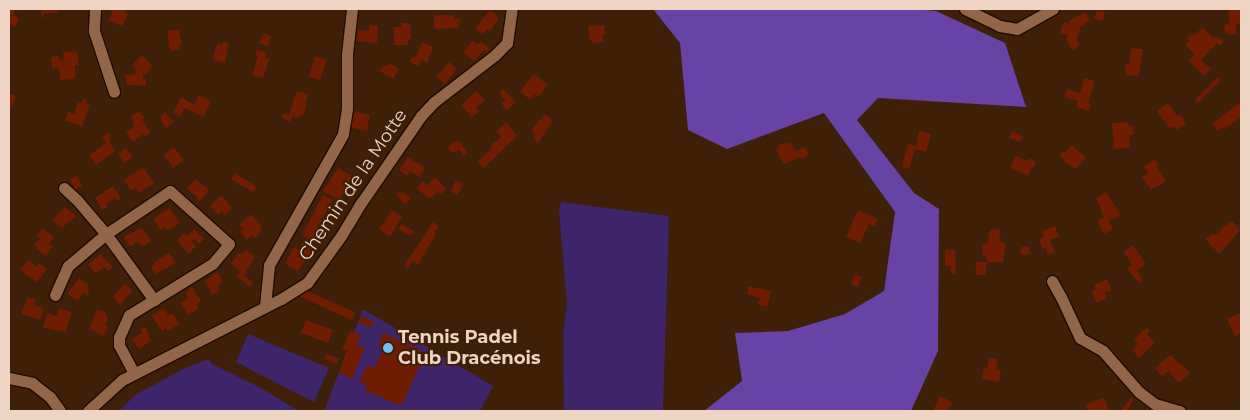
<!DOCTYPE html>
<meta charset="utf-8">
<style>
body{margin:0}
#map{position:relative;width:1250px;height:420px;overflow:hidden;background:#3d2007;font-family:Montserrat,sans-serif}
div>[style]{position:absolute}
.green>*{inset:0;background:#3e2469}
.forest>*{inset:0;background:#6743a5}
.building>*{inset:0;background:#6f1c00}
.roads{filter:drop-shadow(1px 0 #1f0b00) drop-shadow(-1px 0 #1f0b00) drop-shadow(0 1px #1f0b00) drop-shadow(0 -1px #1f0b00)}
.minor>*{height:11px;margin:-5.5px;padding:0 5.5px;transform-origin:5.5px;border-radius:5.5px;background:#916747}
.dots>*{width:14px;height:14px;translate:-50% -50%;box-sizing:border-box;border:2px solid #3d2007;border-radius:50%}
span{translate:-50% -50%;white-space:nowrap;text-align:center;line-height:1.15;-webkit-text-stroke:4px #3d2007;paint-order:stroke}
.street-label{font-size:18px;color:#edd4c3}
.poi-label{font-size:18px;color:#edd4c3;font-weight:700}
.left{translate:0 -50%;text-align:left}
.frame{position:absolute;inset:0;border:10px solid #edd4c3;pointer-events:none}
</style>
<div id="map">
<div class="green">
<i style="clip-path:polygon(561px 202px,669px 216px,663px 411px,564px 411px,563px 333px,567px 304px,559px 212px)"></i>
<i style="clip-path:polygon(363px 309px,493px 386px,480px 411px,324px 411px)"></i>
<i style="clip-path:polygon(248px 334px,329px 368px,314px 402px,236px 362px)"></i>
<i style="clip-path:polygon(209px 359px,212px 364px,261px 388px,299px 411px,119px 411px,135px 395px,185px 368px)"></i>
</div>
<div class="forest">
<i style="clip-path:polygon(653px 9px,914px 9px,936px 11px,1005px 43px,1026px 107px,878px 98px,857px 120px,914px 193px,939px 209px,938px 351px,911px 411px,704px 411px,742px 381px,735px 333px,788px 331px,845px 314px,884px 291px,895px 212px,824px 113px,727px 149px,688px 130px,680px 43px)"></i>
</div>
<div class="building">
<i style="clip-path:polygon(9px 9px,21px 9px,20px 12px,15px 10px,13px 15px,19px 18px,16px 27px,9px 25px)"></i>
<i style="clip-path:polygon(41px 9px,57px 9px,57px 13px,44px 13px,44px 17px,41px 17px)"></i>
<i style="clip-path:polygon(107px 9px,127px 9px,125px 13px,128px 14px,122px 26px,108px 20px,113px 11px)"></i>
<i style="clip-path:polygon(1228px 9px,1241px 9px,1241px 23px,1236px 24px,1237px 34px,1229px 35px,1225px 32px,1224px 25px,1230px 24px)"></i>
<i style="clip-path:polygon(490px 10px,498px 16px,496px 18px,499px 19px,490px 31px,487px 29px,483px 34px,475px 29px)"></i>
<i style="clip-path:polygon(1097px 10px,1105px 12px,1103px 21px,1094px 19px)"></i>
<i style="clip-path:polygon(1085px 12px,1090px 20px,1080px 28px,1077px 39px,1080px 46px,1072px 50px,1066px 39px,1068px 35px,1060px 33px,1064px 22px,1069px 24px,1070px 20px)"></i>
<i style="clip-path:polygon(434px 15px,454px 15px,454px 19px,460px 19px,459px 28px,434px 29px)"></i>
<i style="clip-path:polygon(401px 23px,410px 23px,411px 39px,408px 39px,408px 45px,394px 45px,394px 27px,401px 27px)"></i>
<i style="clip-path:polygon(370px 25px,378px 26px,377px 43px,357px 41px,358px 30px,368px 31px)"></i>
<i style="clip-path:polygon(601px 25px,604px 25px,606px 35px,602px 35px,603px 42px,593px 43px,590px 40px,588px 26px)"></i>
<i style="clip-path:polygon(1202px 27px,1214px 39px,1217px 36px,1223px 42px,1220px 46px,1217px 43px,1201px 60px,1211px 69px,1204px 76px,1189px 61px,1195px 54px,1185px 45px,1189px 41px,1187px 38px,1192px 34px,1194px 36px)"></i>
<i style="clip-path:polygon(179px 29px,182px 45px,179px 45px,180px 49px,170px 51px,167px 31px)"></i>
<i style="clip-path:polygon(264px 33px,271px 36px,268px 46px,259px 43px)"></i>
<i style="clip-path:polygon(473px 40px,478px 45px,481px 41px,490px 49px,487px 52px,484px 50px,474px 61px,463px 52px)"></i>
<i style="clip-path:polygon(223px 42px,229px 43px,225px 63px,212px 60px,217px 44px,222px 45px)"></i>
<i style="clip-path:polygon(422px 42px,433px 47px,427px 63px,421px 60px,419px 66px,409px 62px,412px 57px,415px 58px)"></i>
<i style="clip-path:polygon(1131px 48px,1143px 49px,1139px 76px,1125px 75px,1126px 64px,1129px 64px)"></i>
<i style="clip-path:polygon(257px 49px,267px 53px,265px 58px,269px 59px,263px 79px,252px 75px,258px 56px,255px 55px)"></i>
<i style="clip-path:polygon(77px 51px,79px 65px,75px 65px,75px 79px,60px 80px,59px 68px,52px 69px,51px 57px,59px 56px,59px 61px,64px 60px,63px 52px)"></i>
<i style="clip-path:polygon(142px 55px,152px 66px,146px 75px,143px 75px,143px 79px,146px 80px,146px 86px,127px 85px,125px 75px,135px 74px,136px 69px,132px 65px)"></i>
<i style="clip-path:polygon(315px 56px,327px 60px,320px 80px,309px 77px)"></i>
<i style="clip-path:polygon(449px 62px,457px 69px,445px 84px,436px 77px)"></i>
<i style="clip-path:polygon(391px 64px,399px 69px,393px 79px,379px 71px,382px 67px)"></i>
<i style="clip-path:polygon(534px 74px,548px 85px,538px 97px,535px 94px,530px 100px,520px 91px)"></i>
<i style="clip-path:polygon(1218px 77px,1221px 80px,1198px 103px,1195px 100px)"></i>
<i style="clip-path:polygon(1084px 78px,1095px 81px,1088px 103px,1091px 104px,1089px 111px,1076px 107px,1078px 101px,1064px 97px,1067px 89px,1080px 93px)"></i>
<i style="clip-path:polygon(503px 89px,516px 102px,507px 111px,501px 103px,505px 100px,499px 94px)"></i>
<i style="clip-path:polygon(297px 91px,308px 94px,305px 103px,307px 104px,303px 116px,300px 114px,299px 119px,292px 116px,290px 122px,281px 118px,283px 113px,289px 115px)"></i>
<i style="clip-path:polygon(476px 91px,485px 100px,476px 108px,479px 111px,472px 117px,461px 105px)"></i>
<i style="clip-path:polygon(9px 93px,16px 96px,12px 108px,9px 107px)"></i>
<i style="clip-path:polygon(199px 95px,211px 101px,204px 117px,184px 108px,180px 117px,173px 113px,181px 97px,194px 105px)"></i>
<i style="clip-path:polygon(83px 98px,87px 100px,86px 104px,90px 105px,82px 126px,65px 121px,68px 112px,74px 114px,78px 102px,82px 103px)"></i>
<i style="clip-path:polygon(1240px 102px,1241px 117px,1224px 130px,1223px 127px,1218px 131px,1212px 124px)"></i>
<i style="clip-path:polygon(1168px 103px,1177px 116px,1180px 114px,1186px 124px,1177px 130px,1175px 126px,1170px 129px,1157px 111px)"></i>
<i style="clip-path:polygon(139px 111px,145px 118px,142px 120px,151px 132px,145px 136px,144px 134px,133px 142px,126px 132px,135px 126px,131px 117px)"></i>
<i style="clip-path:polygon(351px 111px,370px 115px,367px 131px,348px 127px)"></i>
<i style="clip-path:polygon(165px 112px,174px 122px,166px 128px,160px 120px,162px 119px,160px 116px)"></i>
<i style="clip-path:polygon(545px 114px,553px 121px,538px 143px,533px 138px,536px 135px,531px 130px)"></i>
<i style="clip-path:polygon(506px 122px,517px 136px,484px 168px,478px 161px,491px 149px,491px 145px,501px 137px,496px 131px)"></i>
<i style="clip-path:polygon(1128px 122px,1129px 126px,1133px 125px,1134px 135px,1129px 135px,1130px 148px,1114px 149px,1112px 123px)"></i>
<i style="clip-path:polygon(1012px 130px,1023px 137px,1020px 142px,1009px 138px)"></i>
<i style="clip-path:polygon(919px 131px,931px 134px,926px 152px,915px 149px,909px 169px,902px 167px,908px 144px,916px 146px)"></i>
<i style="clip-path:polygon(110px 132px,110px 143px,115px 151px,96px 165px,89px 155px,106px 143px,102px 137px)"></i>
<i style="clip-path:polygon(459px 140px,468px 154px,463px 156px,460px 150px,451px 153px,448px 146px)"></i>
<i style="clip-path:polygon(791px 142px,795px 151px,805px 147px,809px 154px,802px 160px,800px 157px,784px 164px,775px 149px,779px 147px,778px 145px)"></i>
<i style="clip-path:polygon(1072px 145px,1086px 158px,1076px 169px,1067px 164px,1059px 155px,1063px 151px,1065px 153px)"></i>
<i style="clip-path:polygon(174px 147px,184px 160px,173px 168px,164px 155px)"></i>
<i style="clip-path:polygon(126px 148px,133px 157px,124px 163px,118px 154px)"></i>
<i style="clip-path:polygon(1016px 156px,1027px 161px,1029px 158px,1036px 162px,1028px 176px,1010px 167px)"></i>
<i style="clip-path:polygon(408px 157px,425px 168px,419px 177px,410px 171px,407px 176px,399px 170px)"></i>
<i style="clip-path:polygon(1155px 159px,1159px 166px,1157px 167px,1166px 181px,1151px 190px,1142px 177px,1148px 173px,1144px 166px)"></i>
<i style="clip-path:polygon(143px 167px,154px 183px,139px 193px,136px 188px,131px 191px,124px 180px)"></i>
<i style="clip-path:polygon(338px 168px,352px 176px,339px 200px,323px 191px)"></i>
<i style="clip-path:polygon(235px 173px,257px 187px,253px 192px,231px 179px)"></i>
<i style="clip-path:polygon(77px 176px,82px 186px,75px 190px,70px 179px)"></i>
<i style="clip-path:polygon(435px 177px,446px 189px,441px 194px,438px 192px,430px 199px,416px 188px,423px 181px,427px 186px)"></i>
<i style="clip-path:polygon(195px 179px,209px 190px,200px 202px,196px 199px,198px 197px,187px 189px)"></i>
<i style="clip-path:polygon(456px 180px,464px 185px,457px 195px,451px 191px)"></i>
<i style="clip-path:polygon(113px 186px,121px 199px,117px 202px,116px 198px,106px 204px,108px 207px,102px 210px,95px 198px)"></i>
<i style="clip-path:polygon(398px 191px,401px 194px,403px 192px,411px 198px,405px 205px,396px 194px)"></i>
<i style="clip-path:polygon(1106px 192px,1121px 215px,1109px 221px,1113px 229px,1104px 234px,1097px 221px,1104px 217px,1096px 198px)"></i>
<i style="clip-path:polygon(222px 195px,232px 208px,225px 215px,222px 211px,218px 215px,210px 206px)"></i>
<i style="clip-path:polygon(323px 195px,333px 200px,314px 233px,317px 235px,313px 242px,302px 235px)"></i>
<i style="clip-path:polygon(65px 207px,76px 216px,62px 228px,52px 220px)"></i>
<i style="clip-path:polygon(169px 208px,180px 223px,168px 231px,165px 227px,161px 231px,153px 219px)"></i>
<i style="clip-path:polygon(392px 210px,402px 217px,390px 237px,379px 229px)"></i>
<i style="clip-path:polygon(858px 210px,878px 219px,874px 227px,869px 224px,860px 243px,846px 237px)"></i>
<i style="clip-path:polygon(251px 214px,262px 226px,260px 229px,262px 231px,255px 238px,252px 235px,247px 240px,240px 232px,243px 229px,239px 225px)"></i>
<i style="clip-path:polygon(1232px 221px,1240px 230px,1219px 254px,1205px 239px,1213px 233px,1215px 235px,1221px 230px,1220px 229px)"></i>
<i style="clip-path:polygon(433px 222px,439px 226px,434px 233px,436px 234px,418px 265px,412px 261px,407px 269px,404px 266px)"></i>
<i style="clip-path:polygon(401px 224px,414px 231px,411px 236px,398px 229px)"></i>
<i style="clip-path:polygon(1055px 226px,1059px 237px,1050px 240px,1055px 253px,1048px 255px,1046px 248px,1042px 249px,1039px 238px,1044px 237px,1042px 231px)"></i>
<i style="clip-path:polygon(42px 228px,54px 237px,49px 244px,53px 246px,46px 256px,36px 249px,37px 247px,34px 245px,41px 238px,37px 236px)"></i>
<i style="clip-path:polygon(142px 228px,151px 241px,142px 247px,138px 241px,130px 247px,123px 237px)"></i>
<i style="clip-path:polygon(194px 229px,204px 239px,199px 244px,194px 239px,192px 242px,196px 246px,189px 254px,177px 240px,185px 233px,187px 236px)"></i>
<i style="clip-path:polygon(1001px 229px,999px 241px,1006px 245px,1003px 262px,987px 262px,986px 255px,982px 255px,982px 244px,987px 244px,990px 230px)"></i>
<i style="clip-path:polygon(304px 240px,310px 243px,307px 247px,309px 248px,312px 244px,318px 247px,315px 251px,312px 250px,298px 271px,285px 264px,294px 247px,299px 250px)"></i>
<i style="clip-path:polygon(1133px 245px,1146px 264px,1137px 270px,1143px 280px,1139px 283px,1127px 269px,1132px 265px,1124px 252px)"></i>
<i style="clip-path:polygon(1021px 247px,1029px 247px,1031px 254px,1021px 255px)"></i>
<i style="clip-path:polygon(246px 250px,255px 257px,244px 275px,253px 283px,250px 287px,236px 276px,240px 272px,231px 263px,239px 253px,241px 255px)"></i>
<i style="clip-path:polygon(945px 250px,955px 250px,956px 274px,951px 274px,951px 266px,945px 266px)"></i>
<i style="clip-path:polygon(169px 253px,176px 263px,156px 274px,151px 267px,154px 264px,153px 263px)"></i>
<i style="clip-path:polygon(100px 254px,113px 267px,108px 271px,104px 267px,96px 274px,88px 265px)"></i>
<i style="clip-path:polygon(28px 260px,37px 267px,39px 263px,47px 269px,37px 282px,20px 270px)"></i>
<i style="clip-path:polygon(976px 262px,987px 262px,985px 275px,976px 275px)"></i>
<i style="clip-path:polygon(217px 272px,223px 282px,217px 286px,220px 290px,212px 295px,205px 281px)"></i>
<i style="clip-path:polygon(855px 274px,862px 277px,858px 287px,851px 284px)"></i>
<i style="clip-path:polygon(79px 278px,89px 285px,87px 288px,90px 290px,87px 295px,83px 292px,78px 301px,67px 294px)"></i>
<i style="clip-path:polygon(1107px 279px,1112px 290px,1105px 293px,1107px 298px,1097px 303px,1091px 292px,1096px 289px,1094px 285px)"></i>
<i style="clip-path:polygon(125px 283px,132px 291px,120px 305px,113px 297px)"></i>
<i style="clip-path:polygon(748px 286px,771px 291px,767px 307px,758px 305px,760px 298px,747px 294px)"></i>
<i style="clip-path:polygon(192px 287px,201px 301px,197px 304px,199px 308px,188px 315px,180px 303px,188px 298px,185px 293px)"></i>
<i style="clip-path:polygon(305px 290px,355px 312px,352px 320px,296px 295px)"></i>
<i style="clip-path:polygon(28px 297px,36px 300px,34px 305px,44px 308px,40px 320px,21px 314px)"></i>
<i style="clip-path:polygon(59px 308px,72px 312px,66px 332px,43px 328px,47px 313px,57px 316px)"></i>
<i style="clip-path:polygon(164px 308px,168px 315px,172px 313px,179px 324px,168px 331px,166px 328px,162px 331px,152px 316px)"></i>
<i style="clip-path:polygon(97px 309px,106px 312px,105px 316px,108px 317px,105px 325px,108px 326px,104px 336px,89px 329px)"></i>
<i style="clip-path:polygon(1239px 313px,1241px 318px,1241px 333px,1235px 336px,1227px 319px)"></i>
<i style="clip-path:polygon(362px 316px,374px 322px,372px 328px,358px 322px)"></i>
<i style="clip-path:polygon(306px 320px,333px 330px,328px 343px,301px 333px)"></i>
<i style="clip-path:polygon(145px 326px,151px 341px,139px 349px,132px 339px,142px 333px,140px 329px)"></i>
<i style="clip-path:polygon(1147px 327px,1150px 331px,1147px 334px,1155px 343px,1139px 358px,1132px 350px,1138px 344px,1134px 339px)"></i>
<i style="clip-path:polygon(350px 330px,361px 335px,356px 345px,365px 348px,352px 379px,339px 372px,347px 351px,342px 350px)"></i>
<i style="clip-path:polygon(383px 333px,426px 353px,401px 406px,364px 390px,367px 384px,359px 382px,367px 365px,374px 368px,384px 348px,378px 346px)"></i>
<i style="clip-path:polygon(326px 354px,339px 359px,337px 364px,324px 359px)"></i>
<i style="clip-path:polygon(1170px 355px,1190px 373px,1179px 383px,1168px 371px,1162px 376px,1155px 368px)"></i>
<i style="clip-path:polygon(989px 358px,998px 359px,996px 369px,1001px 370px,999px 382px,982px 379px,984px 367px,987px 368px)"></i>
<i style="clip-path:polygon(940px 396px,952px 402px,947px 411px,933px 411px)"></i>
<i style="clip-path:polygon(1104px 398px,1109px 411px,1088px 411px,1086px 404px)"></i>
<i style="clip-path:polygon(1131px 398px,1134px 399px,1127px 411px,1121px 410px)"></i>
</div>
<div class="roads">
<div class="minor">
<i style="left:95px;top:9px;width:22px;rotate:93deg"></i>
<i style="left:94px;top:31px;width:64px;rotate:71.8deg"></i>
<i style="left:965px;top:9px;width:39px;rotate:26deg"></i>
<i style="left:1000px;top:26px;width:17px;rotate:10deg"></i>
<i style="left:1017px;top:29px;width:41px;rotate:-29.1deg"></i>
<i style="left:64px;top:188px;width:18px;rotate:43deg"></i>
<i style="left:77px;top:200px;width:45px;rotate:49.5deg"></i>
<i style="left:106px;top:234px;width:82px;rotate:54deg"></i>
<i style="left:1052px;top:281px;width:18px;rotate:61deg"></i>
<i style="left:1061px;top:297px;width:45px;rotate:65.1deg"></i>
<i style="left:1080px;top:338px;width:26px;rotate:29deg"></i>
<i style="left:1103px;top:351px;width:55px;rotate:48.7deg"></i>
<i style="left:1139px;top:392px;width:20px;rotate:37deg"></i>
<i style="left:1155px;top:404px;width:26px;rotate:16deg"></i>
<i style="left:55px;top:295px;width:32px;rotate:-66deg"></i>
<i style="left:68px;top:266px;width:50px;rotate:-40.1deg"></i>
<i style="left:106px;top:234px;width:77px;rotate:-33.9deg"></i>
<i style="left:170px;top:191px;width:79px;rotate:41.9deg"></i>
<i style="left:229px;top:244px;width:26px;rotate:130deg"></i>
<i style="left:212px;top:264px;width:97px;rotate:148.4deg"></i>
<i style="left:129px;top:315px;width:24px;rotate:114deg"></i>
<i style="left:119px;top:337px;width:8px;rotate:90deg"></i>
<i style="left:119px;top:345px;width:32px;rotate:62deg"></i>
<i style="left:265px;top:306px;width:41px;rotate:-84.4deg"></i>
<i style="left:269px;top:265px;width:150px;rotate:-60.5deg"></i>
<i style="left:343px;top:134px;width:26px;rotate:-81deg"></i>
<i style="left:347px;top:108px;width:54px;rotate:-90deg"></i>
<i style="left:347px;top:54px;width:45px;rotate:-83.7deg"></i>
<i style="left:9px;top:378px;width:24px;rotate:12deg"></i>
<i style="left:32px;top:383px;width:23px;rotate:38deg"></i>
<i style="left:50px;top:397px;width:17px;rotate:54deg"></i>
<i style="left:88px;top:411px;width:46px;rotate:-42.4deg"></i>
<i style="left:122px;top:380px;width:178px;rotate:-27deg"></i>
<i style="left:281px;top:299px;width:31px;rotate:-32deg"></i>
<i style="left:307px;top:283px;width:58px;rotate:-54.1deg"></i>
<i style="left:341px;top:236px;width:39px;rotate:-59deg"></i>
<i style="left:361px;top:203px;width:106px;rotate:-55.4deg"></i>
<i style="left:421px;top:116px;width:19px;rotate:-47deg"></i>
<i style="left:434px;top:102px;width:77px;rotate:-37.6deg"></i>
<i style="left:495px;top:55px;width:17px;rotate:-45deg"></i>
<i style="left:507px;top:43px;width:34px;rotate:-82deg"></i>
</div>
</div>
<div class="dots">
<i style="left:388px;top:348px;background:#70c2f4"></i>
</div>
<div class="street-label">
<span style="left:353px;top:185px;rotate:-56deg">Chemin de la Motte</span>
</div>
<div class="poi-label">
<span class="left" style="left:398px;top:348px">Tennis Padel<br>Club Dracénois</span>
</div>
<div class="frame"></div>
</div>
